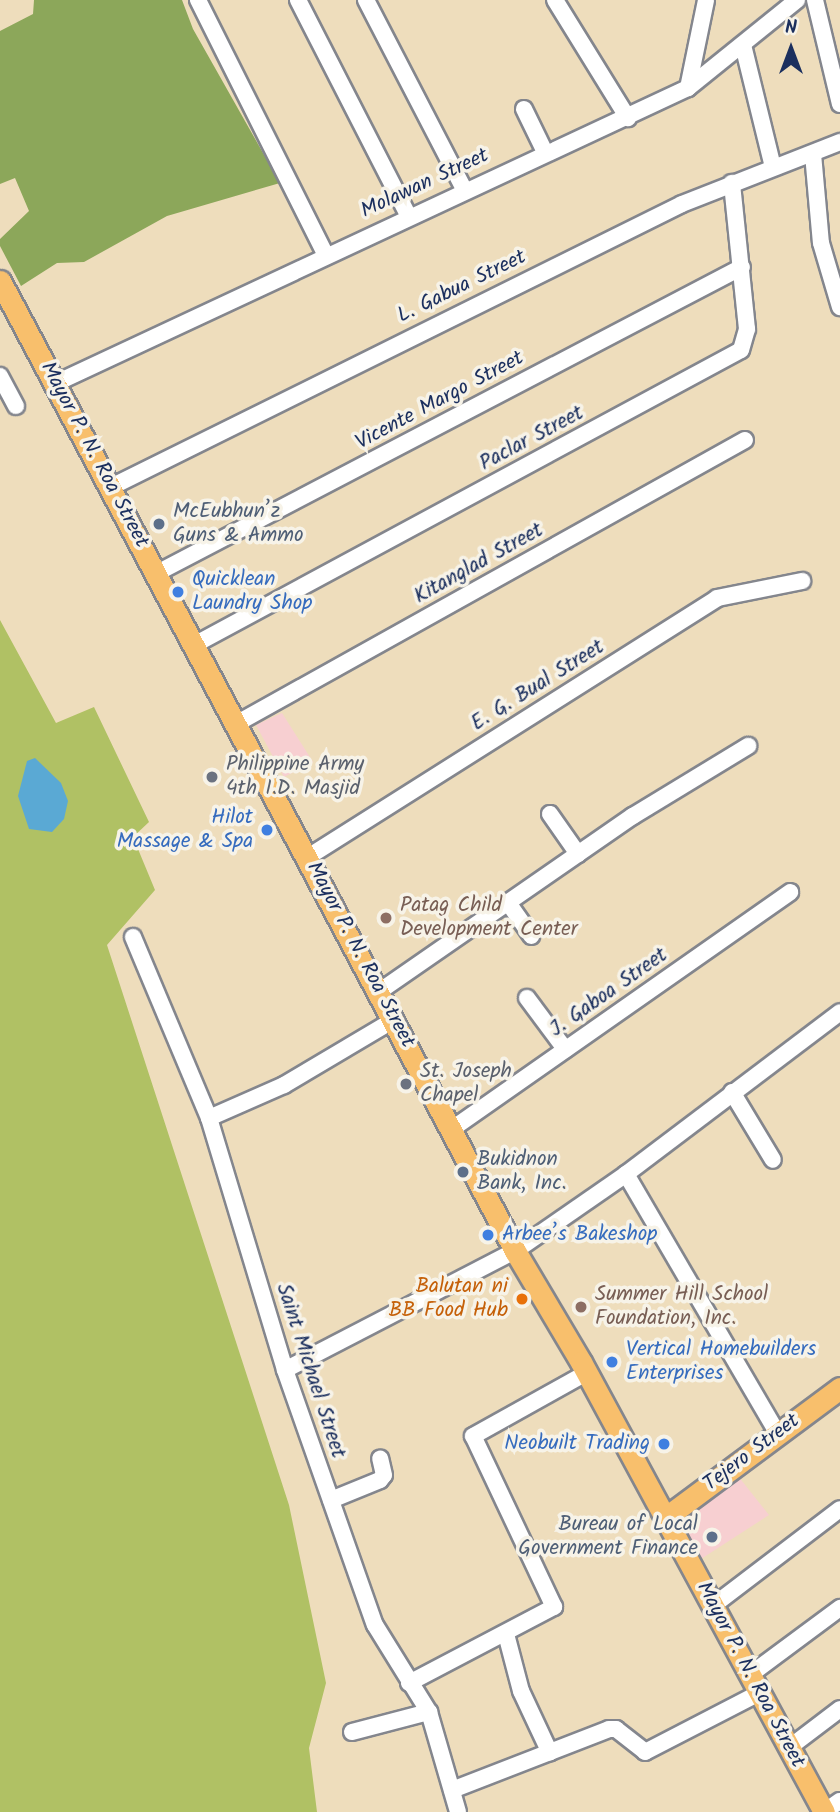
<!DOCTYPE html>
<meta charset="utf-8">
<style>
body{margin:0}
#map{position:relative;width:840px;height:1812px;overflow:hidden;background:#eeddbc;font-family:Kalam,sans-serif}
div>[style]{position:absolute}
.built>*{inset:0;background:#f7cfd1}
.green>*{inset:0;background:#b0c164}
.forest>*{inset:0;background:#8ca75a}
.water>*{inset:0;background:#5aa9d4}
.roads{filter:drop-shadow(2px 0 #84868d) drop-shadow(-2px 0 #84868d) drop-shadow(0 2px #84868d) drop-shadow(0 -2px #84868d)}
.minor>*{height:16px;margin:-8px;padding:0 8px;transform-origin:8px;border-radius:8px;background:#fff}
.major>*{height:21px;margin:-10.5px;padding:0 10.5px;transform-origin:10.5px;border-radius:10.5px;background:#f8bf6c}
.dots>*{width:19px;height:19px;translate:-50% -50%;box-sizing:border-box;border:4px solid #f7f3e8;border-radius:50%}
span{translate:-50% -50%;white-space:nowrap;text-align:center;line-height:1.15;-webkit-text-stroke:7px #f7f3e8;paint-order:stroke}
.street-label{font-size:21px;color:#1b2f5e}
.service-label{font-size:21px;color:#4e5e75}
.left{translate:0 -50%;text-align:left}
.right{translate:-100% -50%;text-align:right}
.shop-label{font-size:21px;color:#366cbe}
.worship-label{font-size:21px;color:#5b616d}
.education-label{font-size:21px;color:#785e54}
.food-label{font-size:21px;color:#c56008}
.north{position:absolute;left:756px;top:14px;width:70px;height:70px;-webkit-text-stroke:5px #f7f3e8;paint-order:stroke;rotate:0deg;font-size:19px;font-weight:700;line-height:28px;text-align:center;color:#1b2f5e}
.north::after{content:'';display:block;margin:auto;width:24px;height:32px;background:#1b2f5e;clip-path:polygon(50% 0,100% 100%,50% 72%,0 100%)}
</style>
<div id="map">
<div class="built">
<i style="clip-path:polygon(282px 713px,313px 762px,284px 777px,256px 725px)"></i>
<i style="clip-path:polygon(738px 1476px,769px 1515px,701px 1559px,678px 1516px)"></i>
</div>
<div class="green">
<i style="clip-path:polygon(0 620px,56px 723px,94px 707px,149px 822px,133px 837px,155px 890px,107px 945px,289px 1505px,326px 1683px,309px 1748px,317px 1812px,0 1812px)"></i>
</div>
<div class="forest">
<i style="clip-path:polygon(34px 0,182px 0,193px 29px,280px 183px,167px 216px,84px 262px,57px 263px,21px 286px,0 246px,0 239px,29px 211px,15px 178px,0 184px,0 31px,33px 14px)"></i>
</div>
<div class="water">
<i style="clip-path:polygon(35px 758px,61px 783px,68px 801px,64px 819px,52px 832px,29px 829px,18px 796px,27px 761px)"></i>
</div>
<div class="roads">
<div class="minor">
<i style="left:198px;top:0;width:284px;rotate:63.4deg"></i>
<i style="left:298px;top:0;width:242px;rotate:62.9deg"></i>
<i style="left:366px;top:0;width:213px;rotate:62.6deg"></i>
<i style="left:555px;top:0;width:139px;rotate:58.3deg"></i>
<i style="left:815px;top:0;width:107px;rotate:76.5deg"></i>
<i style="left:743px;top:45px;width:126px;rotate:76.2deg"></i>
<i style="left:688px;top:88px;width:90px;rotate:-78.4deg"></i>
<i style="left:524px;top:109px;width:48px;rotate:64deg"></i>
<i style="left:813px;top:154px;width:89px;rotate:84.9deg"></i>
<i style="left:821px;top:243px;width:67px;rotate:73.5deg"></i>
<i style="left:0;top:376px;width:34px;rotate:62deg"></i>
<i style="left:54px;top:384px;width:700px;rotate:-25.03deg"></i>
<i style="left:688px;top:88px;width:140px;rotate:-38.9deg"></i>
<i style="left:111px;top:487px;width:637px;rotate:-26.36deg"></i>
<i style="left:682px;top:204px;width:170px;rotate:-21.4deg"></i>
<i style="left:157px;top:573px;width:660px;rotate:-27.61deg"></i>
<i style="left:194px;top:645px;width:621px;rotate:-28.34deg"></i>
<i style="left:741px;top:350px;width:22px;rotate:-74deg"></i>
<i style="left:747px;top:329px;width:147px;rotate:-95.9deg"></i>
<i style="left:234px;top:725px;width:585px;rotate:-29.15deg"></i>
<i style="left:550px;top:814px;width:49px;rotate:55deg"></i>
<i style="left:308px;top:857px;width:484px;rotate:-32.3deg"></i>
<i style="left:717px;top:598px;width:87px;rotate:-11.3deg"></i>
<i style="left:509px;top:904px;width:39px;rotate:55deg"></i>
<i style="left:133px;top:937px;width:196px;rotate:67.2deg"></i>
<i style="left:209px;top:1118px;width:263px;rotate:73.2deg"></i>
<i style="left:285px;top:1370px;width:270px;rotate:70.6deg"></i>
<i style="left:375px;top:1625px;width:102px;rotate:58.2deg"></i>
<i style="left:429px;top:1712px;width:104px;rotate:73.8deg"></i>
<i style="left:380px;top:991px;width:308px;rotate:-34.7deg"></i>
<i style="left:633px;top:816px;width:135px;rotate:-31.3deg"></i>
<i style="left:527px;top:998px;width:64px;rotate:53.3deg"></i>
<i style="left:732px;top:1092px;width:79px;rotate:58.9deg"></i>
<i style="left:209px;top:1118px;width:82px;rotate:-23.7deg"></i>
<i style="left:284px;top:1085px;width:129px;rotate:-30.7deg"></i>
<i style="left:452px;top:1129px;width:413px;rotate:-35deg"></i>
<i style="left:626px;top:1174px;width:299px;rotate:59.7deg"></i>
<i style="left:285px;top:1370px;width:259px;rotate:-27.4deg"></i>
<i style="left:515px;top:1251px;width:135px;rotate:-34.7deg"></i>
<i style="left:626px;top:1174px;width:268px;rotate:-37.1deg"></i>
<i style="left:331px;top:1500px;width:53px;rotate:-22.2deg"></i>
<i style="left:380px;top:1480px;width:6px;rotate:-51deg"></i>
<i style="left:384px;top:1475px;width:17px;rotate:-103deg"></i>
<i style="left:714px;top:1605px;width:158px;rotate:-37.3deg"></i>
<i style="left:506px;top:1634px;width:59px;rotate:75.3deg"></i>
<i style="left:521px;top:1691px;width:68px;rotate:64.9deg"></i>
<i style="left:751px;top:1674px;width:111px;rotate:-36.6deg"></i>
<i style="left:409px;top:1683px;width:164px;rotate:-27.7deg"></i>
<i style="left:554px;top:1607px;width:189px;rotate:-115.3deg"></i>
<i style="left:473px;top:1436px;width:129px;rotate:-29.1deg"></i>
<i style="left:352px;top:1732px;width:80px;rotate:-14.6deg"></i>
<i style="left:790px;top:1747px;width:63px;rotate:-37.2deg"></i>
<i style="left:452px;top:1790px;width:168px;rotate:-21.2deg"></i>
<i style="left:609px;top:1729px;width:7px"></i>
<i style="left:616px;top:1729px;width:37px;rotate:38deg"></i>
<i style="left:645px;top:1752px;width:131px;rotate:-27.3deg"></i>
<i style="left:824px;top:1812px;width:19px;rotate:-35deg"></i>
</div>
<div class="major">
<i style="left:0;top:281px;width:1098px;rotate:62.03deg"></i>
<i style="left:515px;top:1251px;width:129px;rotate:59.3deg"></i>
<i style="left:581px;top:1362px;width:511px;rotate:61.63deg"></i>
<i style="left:665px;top:1518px;width:218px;rotate:-36.6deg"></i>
</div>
</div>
<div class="dots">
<i style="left:159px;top:524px;background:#5c6f8a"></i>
<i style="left:178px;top:592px;background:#3f7fe0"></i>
<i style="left:212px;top:777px;background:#6b7280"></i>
<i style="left:267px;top:830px;background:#3f7fe0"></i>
<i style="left:386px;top:918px;background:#8d6e63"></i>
<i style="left:406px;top:1084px;background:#6b7280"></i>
<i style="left:463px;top:1172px;background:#5c6f8a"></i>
<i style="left:488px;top:1235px;background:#3f7fe0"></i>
<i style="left:522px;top:1299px;background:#e8710a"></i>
<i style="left:581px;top:1307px;background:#8d6e63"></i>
<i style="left:612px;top:1362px;background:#3f7fe0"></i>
<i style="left:664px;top:1444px;background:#3f7fe0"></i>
<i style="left:712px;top:1537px;background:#5c6f8a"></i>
</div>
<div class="street-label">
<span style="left:425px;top:184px;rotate:-25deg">Molawan Street</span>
<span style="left:462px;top:287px;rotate:-26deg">L. Gabua Street</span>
<span style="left:440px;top:401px;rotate:-28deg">Vicente Margo Street</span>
<span style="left:532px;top:439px;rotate:-28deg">Paclar Street</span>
<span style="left:94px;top:455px;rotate:62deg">Mayor P. N. Roa Street</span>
<span style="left:479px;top:564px;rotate:-29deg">Kitanglad Street</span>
<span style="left:538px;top:686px;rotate:-32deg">E. G. Bual Street</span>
<span style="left:360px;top:955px;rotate:62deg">Mayor P. N. Roa Street</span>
<span style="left:609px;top:993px;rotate:-35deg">J. Gaboa Street</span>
<span style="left:310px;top:1371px;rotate:72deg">Saint Michael Street</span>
<span style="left:752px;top:1453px;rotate:-37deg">Tejero Street</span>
<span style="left:750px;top:1675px;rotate:62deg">Mayor P. N. Roa Street</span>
</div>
<div class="service-label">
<span class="left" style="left:173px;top:524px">McEubhun’z<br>Guns &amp; Ammo</span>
<span class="left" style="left:477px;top:1172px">Bukidnon<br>Bank, Inc.</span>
<span class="right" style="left:698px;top:1537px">Bureau of Local<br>Government Finance</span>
</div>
<div class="shop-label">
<span class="left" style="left:192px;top:592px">Quicklean<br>Laundry Shop</span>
<span class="right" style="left:253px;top:830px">Hilot<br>Massage &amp; Spa</span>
<span class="left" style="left:502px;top:1235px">Arbee’s Bakeshop</span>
<span class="left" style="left:626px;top:1362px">Vertical Homebuilders<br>Enterprises</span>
<span class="right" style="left:650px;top:1444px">Neobuilt Trading</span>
</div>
<div class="worship-label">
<span class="left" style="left:226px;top:777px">Philippine Army<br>4th I.D. Masjid</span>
<span class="left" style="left:420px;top:1084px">St. Joseph<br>Chapel</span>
</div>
<div class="education-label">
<span class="left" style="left:400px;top:918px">Patag Child<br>Development Center</span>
<span class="left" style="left:595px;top:1307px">Summer Hill School<br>Foundation, Inc.</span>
</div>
<div class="food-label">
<span class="right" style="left:508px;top:1299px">Balutan ni<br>BB Food Hub</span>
</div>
<div class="north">N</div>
</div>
